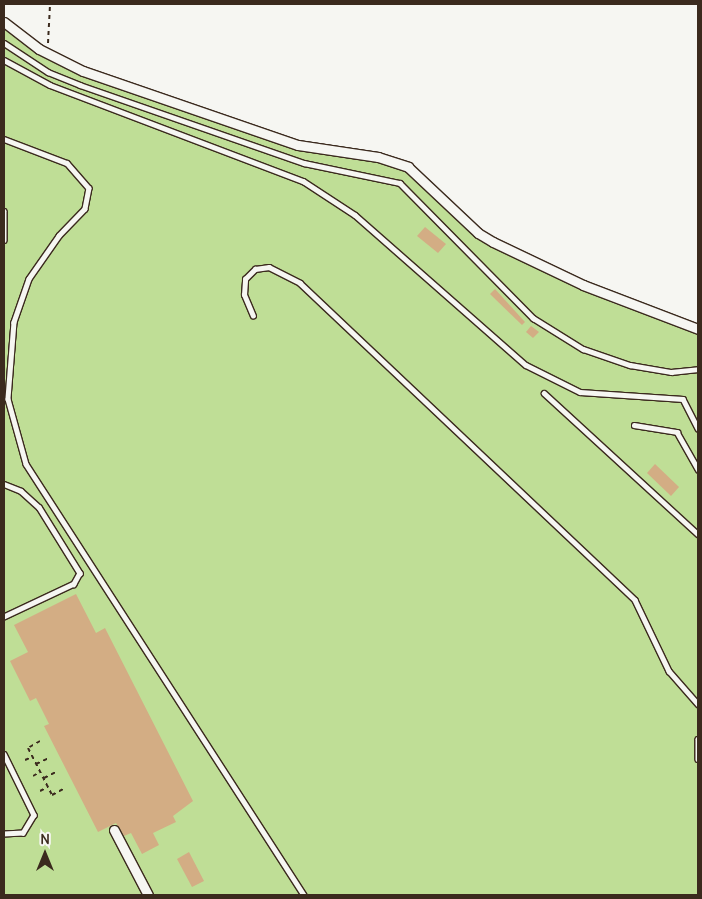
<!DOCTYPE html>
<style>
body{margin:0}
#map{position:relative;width:702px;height:899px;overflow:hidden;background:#f6f6f2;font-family:Delius,sans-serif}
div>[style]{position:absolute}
.green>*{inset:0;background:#bfde96}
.building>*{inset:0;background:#d3ad84}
.path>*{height:2px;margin-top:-1px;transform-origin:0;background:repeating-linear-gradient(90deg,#3b2a1e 0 4px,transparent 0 8px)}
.roads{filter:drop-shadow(1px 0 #3b2a1e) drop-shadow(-1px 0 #3b2a1e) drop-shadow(0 1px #3b2a1e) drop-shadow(0 -1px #3b2a1e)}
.service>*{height:4.5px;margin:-2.25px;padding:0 2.25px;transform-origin:2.25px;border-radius:2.25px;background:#f6f6f2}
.minor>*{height:9px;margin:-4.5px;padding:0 4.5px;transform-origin:4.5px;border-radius:4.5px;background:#f6f6f2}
span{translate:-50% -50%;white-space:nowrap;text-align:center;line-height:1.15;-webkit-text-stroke:5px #f6f6f2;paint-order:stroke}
.frame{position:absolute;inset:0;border:5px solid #3b2a1e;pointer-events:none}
.north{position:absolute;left:20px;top:829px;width:50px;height:50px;-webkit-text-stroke:4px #f6f6f2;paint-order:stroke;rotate:0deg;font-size:14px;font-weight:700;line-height:20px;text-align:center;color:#3b2a1e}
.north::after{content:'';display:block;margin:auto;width:18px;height:22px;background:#3b2a1e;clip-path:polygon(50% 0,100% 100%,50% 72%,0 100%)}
</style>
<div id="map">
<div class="green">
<i style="clip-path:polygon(4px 27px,57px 64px,100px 80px,292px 147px,391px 163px,414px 175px,478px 239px,613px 303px,698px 332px,698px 895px,4px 895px)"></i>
</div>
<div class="building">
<i style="clip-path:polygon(425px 227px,446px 244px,438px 253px,417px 236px)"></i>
<i style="clip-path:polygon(495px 289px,525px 322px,522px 325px,490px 294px)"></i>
<i style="clip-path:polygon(531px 326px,539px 332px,533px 338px,526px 332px)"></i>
<i style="clip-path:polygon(655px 464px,679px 487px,671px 496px,647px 473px)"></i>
<i style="clip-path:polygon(76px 594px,96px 633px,105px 628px,193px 801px,173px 816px,176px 822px,153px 833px,159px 845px,142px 854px,131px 833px,124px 836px,116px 823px,98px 832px,44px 726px,49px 724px,36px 698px,30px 701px,10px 661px,28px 652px,14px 625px)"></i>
<i style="clip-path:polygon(189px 852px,204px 881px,192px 887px,177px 859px)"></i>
</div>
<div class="path">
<i style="left:48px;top:43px;width:39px;rotate:-87deg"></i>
<i style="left:40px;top:741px;width:14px;rotate:150deg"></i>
<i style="left:28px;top:748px;width:53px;rotate:62.9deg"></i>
<i style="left:52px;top:795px;width:15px;rotate:-28deg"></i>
<i style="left:25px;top:760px;width:8px;rotate:-23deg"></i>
<i style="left:36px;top:764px;width:14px;rotate:-25deg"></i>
<i style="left:33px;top:776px;width:8px;rotate:-30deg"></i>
<i style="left:44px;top:778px;width:13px;rotate:-27deg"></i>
<i style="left:40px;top:791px;width:9px;rotate:-27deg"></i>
</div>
<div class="roads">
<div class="service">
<i style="left:4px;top:43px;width:53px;rotate:33.4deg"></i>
<i style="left:48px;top:72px;width:35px;rotate:22deg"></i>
<i style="left:80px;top:85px;width:237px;rotate:19.2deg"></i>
<i style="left:304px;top:163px;width:98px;rotate:11.8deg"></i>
<i style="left:400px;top:183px;width:190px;rotate:45.4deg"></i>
<i style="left:533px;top:318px;width:59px;rotate:31.8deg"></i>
<i style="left:583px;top:349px;width:50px;rotate:18.8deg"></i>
<i style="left:630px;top:365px;width:42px;rotate:9.7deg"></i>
<i style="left:671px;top:372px;width:27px;rotate:-6deg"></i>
<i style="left:4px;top:60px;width:52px;rotate:28.5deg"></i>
<i style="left:50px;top:85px;width:271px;rotate:20.8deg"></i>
<i style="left:303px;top:181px;width:62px;rotate:33.2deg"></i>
<i style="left:355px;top:215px;width:227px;rotate:41.3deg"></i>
<i style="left:526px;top:365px;width:60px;rotate:26.6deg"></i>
<i style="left:580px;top:392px;width:103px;rotate:3.9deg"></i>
<i style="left:683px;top:399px;width:33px;rotate:63deg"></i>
<i style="left:4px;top:139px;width:67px;rotate:20.9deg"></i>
<i style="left:67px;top:163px;width:33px;rotate:49deg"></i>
<i style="left:89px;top:188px;width:21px;rotate:101deg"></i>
<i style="left:85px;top:209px;width:37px;rotate:134deg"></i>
<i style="left:59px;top:236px;width:52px;rotate:124.9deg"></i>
<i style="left:29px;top:279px;width:46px;rotate:109.2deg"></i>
<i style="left:14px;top:322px;width:77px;rotate:94.5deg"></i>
<i style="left:8px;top:399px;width:67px;rotate:74.5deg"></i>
<i style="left:26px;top:464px;width:513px;rotate:57.18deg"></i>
<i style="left:4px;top:211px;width:29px;rotate:90deg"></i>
<i style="left:253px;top:316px;width:23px;rotate:-113deg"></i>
<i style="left:244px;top:295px;width:16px;rotate:-86deg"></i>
<i style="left:245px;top:279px;width:14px;rotate:-45deg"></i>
<i style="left:255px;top:269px;width:14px;rotate:-8deg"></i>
<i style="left:269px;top:267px;width:35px;rotate:27deg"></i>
<i style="left:300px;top:283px;width:461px;rotate:43.4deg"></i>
<i style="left:635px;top:600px;width:79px;rotate:64.4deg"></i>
<i style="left:669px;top:671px;width:44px;rotate:48.7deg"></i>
<i style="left:544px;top:393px;width:209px;rotate:42.5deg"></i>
<i style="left:634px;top:425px;width:44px;rotate:9.2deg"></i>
<i style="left:677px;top:432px;width:43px;rotate:60.4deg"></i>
<i style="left:4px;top:484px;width:18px;rotate:22deg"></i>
<i style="left:21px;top:491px;width:24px;rotate:42deg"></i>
<i style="left:39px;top:507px;width:78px;rotate:58.2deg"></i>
<i style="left:80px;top:573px;width:13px;rotate:119deg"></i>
<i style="left:74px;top:584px;width:77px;rotate:154.8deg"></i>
<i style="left:698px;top:739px;width:20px;rotate:90deg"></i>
<i style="left:4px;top:754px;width:68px;rotate:63.8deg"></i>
<i style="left:34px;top:815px;width:21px;rotate:121deg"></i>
<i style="left:23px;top:833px;width:19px;rotate:177deg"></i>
</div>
<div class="minor">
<i style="left:4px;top:22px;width:44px;rotate:37.6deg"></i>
<i style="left:39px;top:49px;width:49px;rotate:26.6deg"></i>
<i style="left:83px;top:71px;width:227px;rotate:19deg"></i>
<i style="left:298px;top:145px;width:81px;rotate:8.5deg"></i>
<i style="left:378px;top:157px;width:32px;rotate:18deg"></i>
<i style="left:408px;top:167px;width:96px;rotate:43.3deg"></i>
<i style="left:478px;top:233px;width:17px;rotate:31deg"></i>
<i style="left:493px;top:242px;width:100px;rotate:25.5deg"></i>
<i style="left:583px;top:285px;width:123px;rotate:20.9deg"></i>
<i style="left:114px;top:830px;width:73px;rotate:62.4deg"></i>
</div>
</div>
<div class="frame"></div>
<div class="north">N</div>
</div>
